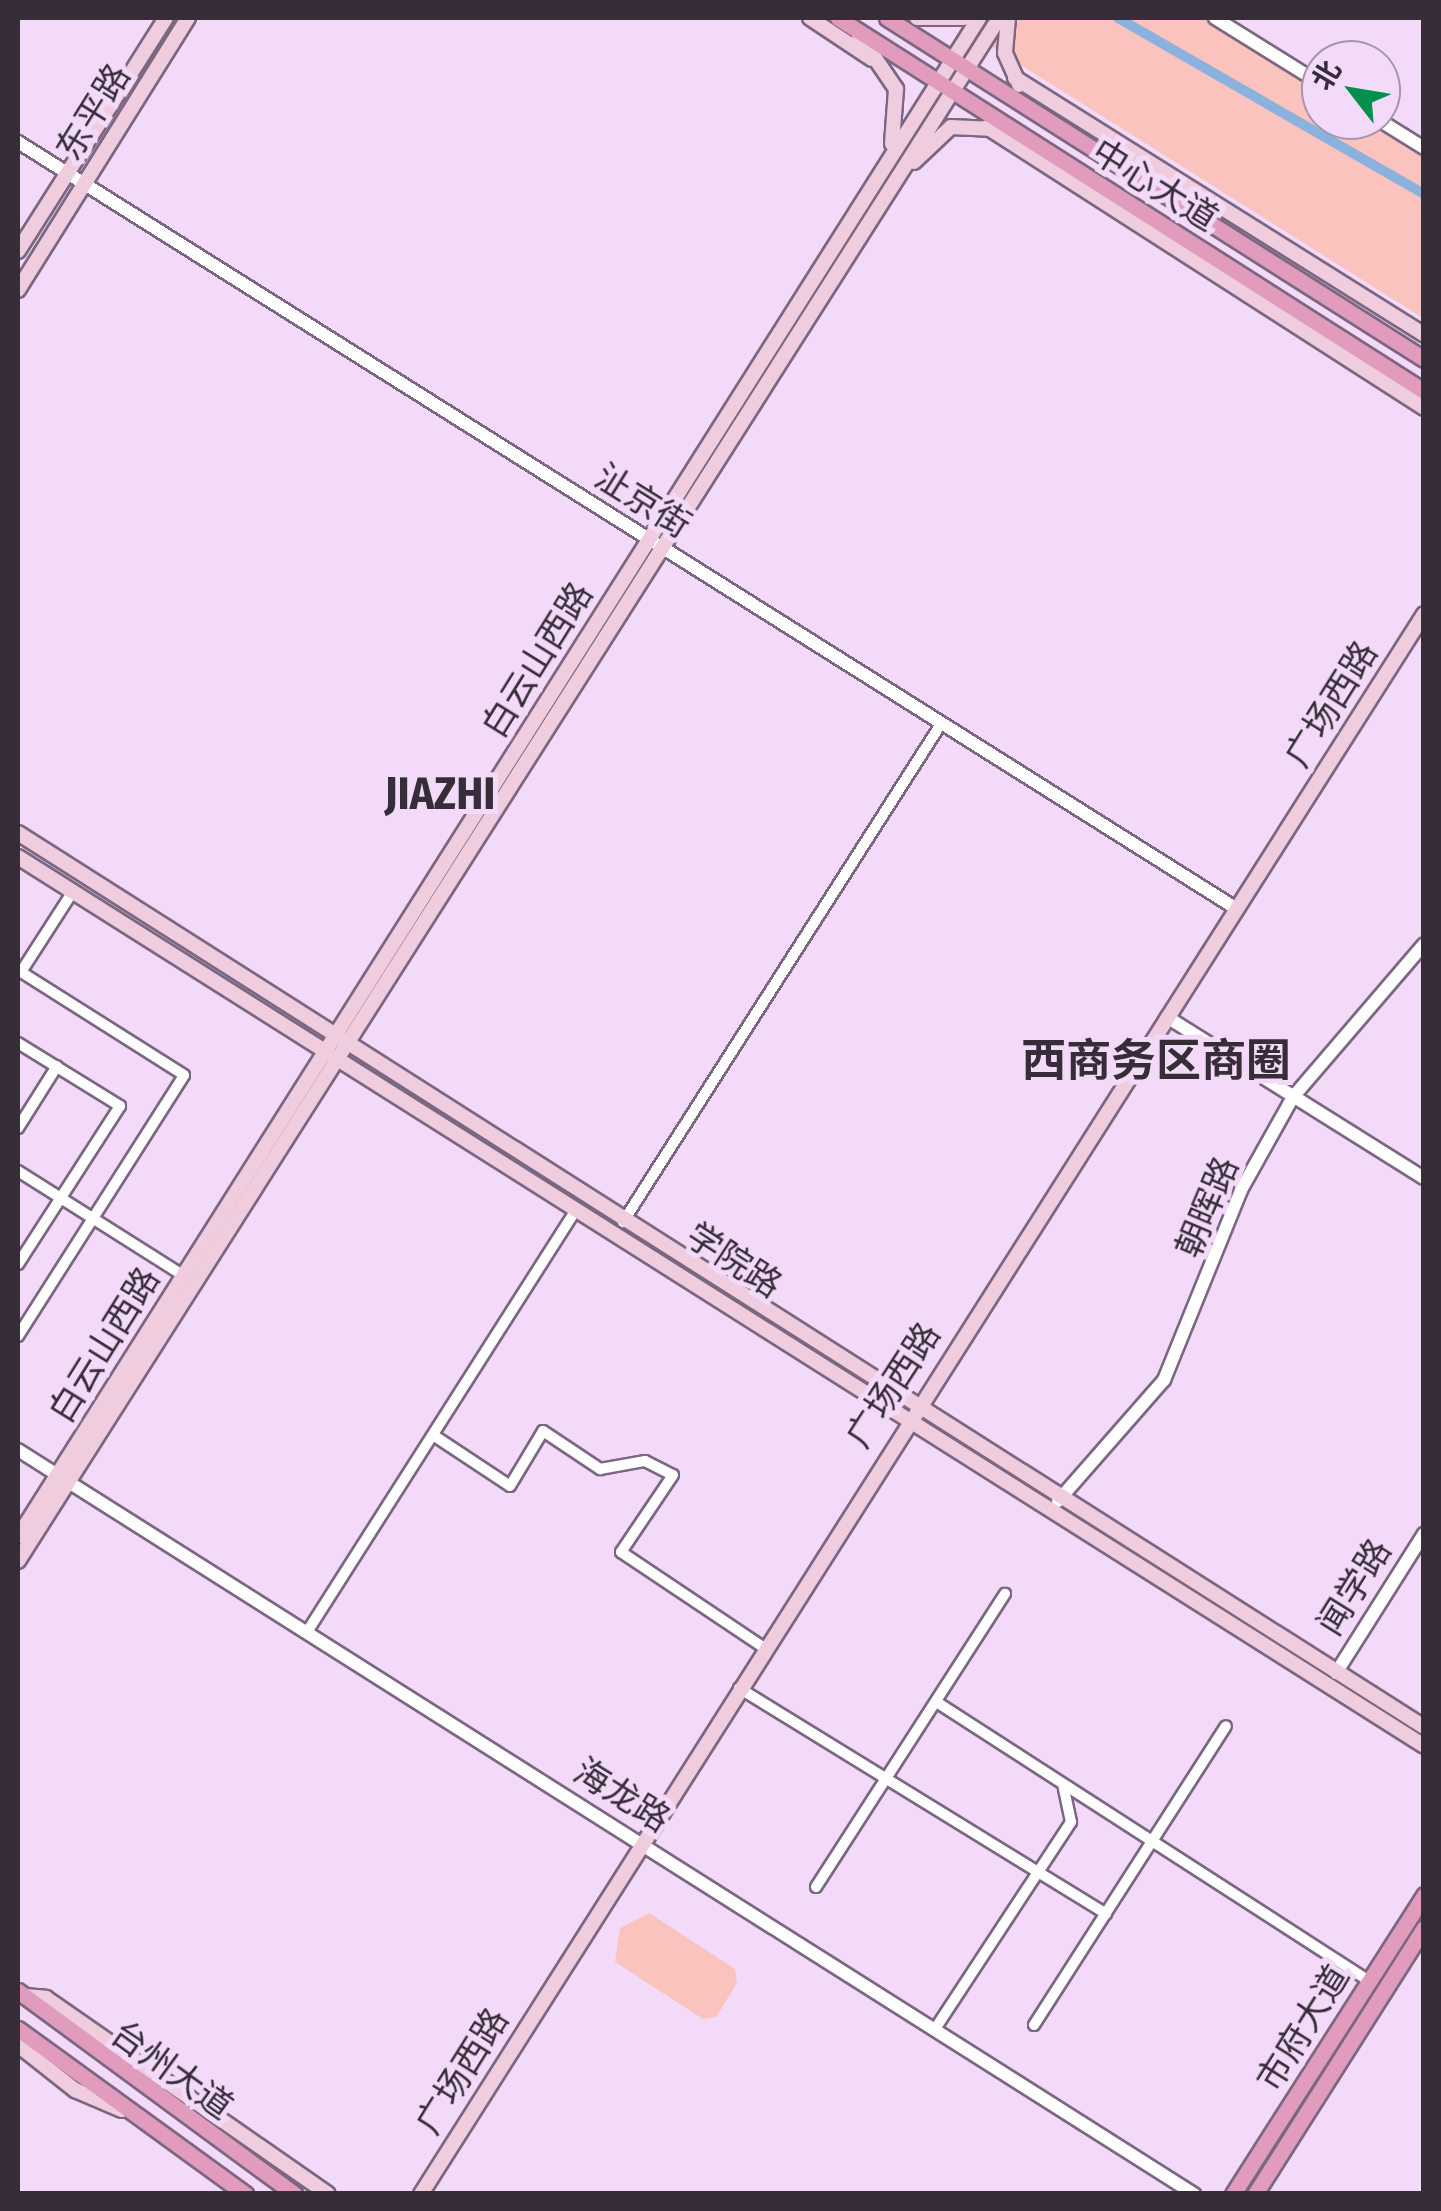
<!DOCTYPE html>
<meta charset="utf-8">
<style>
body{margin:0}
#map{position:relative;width:1441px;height:2211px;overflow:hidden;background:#f2daf8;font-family:"Fira Sans Condensed","Noto Sans SC",sans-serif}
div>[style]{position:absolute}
.green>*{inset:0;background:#fac3bd}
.canal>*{height:10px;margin:-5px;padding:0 5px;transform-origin:5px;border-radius:5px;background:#8bb1de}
.roads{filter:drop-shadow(2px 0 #7b6781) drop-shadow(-2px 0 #7b6781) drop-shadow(0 2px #7b6781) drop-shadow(0 -2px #7b6781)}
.minor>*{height:10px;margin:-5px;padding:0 5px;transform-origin:5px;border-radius:5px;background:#fff}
.tertiary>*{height:12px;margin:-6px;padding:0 6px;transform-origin:6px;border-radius:6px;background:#fff}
.secondary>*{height:14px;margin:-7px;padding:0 7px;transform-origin:7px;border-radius:7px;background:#f0cdde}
.primary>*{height:15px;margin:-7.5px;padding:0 7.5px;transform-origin:7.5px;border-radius:7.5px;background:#e19bbd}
span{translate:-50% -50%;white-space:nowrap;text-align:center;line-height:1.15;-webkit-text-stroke:10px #f2daf8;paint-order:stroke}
.street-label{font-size:35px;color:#362d38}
.district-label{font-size:45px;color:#362d38;font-weight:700}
.frame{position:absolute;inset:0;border:20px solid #362d38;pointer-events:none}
.north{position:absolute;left:1301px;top:40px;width:100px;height:100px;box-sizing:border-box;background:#f2daf8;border:2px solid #a795ab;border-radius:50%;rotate:301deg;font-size:28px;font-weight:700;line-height:40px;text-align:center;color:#362d38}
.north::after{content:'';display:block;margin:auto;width:35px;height:45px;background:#038f4d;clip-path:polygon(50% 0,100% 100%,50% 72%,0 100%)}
</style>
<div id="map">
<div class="green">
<i style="clip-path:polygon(946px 18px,1215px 18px,1321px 84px,1321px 120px,1379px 120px,1423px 148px,1423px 318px)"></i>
<i style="clip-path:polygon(649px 1913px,735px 1969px,737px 1983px,716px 2017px,703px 2019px,615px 1962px,620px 1928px)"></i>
</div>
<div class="canal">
<i style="left:1118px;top:18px;width:353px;rotate:29.9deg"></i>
</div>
<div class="roads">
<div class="minor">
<i style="left:18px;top:1043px;width:120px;rotate:31.7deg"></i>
<i style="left:120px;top:1106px;width:188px;rotate:122.8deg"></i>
<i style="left:18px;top:1128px;width:73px;rotate:-57.8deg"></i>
<i style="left:18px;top:1171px;width:196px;rotate:32.3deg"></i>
<i style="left:623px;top:1222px;width:591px;rotate:-57.44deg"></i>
<i style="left:18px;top:1336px;width:309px;rotate:-57.5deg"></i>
<i style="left:184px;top:1075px;width:193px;rotate:-147.7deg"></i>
<i style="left:21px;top:972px;width:94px;rotate:-57.2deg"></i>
<i style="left:433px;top:1435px;width:92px;rotate:33.5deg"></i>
<i style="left:510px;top:1486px;width:64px;rotate:-59deg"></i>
<i style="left:543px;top:1431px;width:69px;rotate:33.7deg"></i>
<i style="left:600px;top:1469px;width:46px;rotate:-10.1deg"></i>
<i style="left:645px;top:1461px;width:31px;rotate:27deg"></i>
<i style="left:673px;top:1475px;width:93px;rotate:124deg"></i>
<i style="left:621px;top:1552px;width:171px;rotate:33.8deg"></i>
<i style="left:307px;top:1632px;width:497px;rotate:-57.5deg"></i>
<i style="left:739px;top:1688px;width:431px;rotate:31.6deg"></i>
<i style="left:938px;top:1703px;width:513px;rotate:32.82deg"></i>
<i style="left:816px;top:1887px;width:349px;rotate:-57.2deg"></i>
<i style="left:1034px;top:2025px;width:355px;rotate:-57.3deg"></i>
<i style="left:935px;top:2029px;width:248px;rotate:-56.7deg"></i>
<i style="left:1071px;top:1822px;width:35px;rotate:-102deg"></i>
</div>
<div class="tertiary">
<i style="left:1215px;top:18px;width:125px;rotate:31.9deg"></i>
<i style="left:1379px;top:120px;width:53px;rotate:31.9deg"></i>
<i style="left:18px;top:142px;width:1440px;rotate:32.18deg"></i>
<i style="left:1167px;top:1017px;width:303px;rotate:32.1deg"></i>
<i style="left:18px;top:1450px;width:1392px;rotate:32.32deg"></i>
<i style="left:1058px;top:1501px;width:161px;rotate:-48.8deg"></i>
<i style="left:1164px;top:1380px;width:205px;rotate:-67.9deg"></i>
<i style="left:1241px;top:1190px;width:107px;rotate:-60.8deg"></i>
<i style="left:1293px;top:1097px;width:201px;rotate:-49.4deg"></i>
<i style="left:1336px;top:1673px;width:165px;rotate:-57.7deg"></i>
</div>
<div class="secondary">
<i style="left:810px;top:18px;width:74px;rotate:33.5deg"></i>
<i style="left:917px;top:18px;width:47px"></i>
<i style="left:1008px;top:18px;width:35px;rotate:95deg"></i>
<i style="left:1005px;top:53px;width:35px;rotate:66deg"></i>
<i style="left:858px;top:33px;width:68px;rotate:55.8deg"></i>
<i style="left:896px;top:89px;width:55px;rotate:94.2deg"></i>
<i style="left:1015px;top:78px;width:483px;rotate:32.1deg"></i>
<i style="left:987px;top:127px;width:520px;rotate:32.74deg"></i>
<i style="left:914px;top:162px;width:51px;rotate:-43.4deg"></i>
<i style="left:951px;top:127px;width:43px;rotate:2.7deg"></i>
<i style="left:18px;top:251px;width:276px;rotate:-57.6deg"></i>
<i style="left:18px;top:290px;width:321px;rotate:-58deg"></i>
<i style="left:18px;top:833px;width:1666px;rotate:32.45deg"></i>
<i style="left:18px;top:857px;width:1663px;rotate:32.3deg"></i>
<i style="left:18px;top:1537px;width:1797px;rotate:-57.68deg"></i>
<i style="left:18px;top:1561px;width:1828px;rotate:-57.55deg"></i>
<i style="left:25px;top:1996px;width:21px;rotate:5deg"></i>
<i style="left:46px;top:1998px;width:343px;rotate:34.8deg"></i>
<i style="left:18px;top:2045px;width:73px;rotate:38.3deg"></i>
<i style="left:75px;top:2090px;width:51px;rotate:23.1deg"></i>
<i style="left:421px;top:2194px;width:1871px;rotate:-57.59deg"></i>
</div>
<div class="primary">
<i style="left:838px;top:18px;width:695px;rotate:32.48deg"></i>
<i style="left:887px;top:18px;width:636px;rotate:32.42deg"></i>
<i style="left:18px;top:1991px;width:343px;rotate:36.3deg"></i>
<i style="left:18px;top:2029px;width:281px;rotate:36deg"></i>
<i style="left:1233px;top:2194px;width:355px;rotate:-57.4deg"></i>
<i style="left:1255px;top:2194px;width:315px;rotate:-57.6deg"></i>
</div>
</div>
<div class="street-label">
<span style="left:93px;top:112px;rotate:-58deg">东平路</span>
<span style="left:1155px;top:185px;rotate:32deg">中心大道</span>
<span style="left:643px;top:501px;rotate:32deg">沚京街</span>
<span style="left:537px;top:660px;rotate:-58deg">白云山西路</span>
<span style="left:1331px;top:704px;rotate:-58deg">广场西路</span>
<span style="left:1207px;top:1207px;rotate:-67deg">朝晖路</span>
<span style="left:734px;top:1260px;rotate:33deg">学院路</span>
<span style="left:104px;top:1345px;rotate:-58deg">白云山西路</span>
<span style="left:893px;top:1385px;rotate:-57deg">广场西路</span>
<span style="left:1354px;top:1587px;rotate:-58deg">闻学路</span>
<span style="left:622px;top:1795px;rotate:32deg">海龙路</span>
<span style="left:1303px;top:2028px;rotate:-58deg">市府大道</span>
<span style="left:172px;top:2070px;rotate:36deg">台州大道</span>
<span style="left:462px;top:2071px;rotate:-58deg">广场西路</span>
</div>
<div class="district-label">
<span style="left:440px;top:795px">JIAZHI</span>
<span style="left:1156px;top:1062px">西商务区商圈</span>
</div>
<div class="frame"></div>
<div class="north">北</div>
</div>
